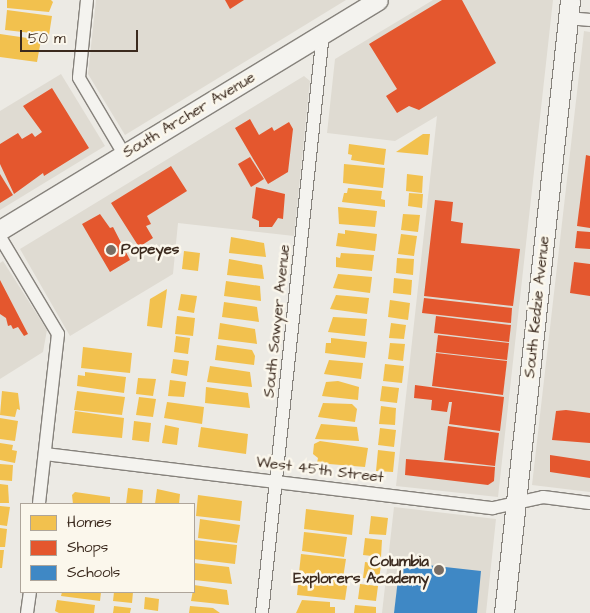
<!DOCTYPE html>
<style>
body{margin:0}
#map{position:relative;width:590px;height:613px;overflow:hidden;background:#eceae4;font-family:"Architects Daughter",sans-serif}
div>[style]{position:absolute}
.built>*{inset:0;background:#dfdbd2}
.homes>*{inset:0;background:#f2c14e}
.shops>*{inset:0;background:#e4572e}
.schools>*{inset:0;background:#3f88c5}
.roads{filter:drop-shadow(1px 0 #86827c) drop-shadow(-1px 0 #86827c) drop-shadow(0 1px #86827c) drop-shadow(0 -1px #86827c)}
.minor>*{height:12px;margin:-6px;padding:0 6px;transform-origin:6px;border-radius:6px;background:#f4f3ef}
.secondary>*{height:19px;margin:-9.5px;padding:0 9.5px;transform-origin:9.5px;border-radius:9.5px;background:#f4f3ef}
.dots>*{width:14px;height:14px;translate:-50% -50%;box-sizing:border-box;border:2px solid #fbf7ec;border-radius:50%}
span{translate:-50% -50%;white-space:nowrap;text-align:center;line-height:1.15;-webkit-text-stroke:5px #fbf7ec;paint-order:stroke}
.street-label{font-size:15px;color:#3b2a1e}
.poi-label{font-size:15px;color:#3b2a1e;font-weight:700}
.left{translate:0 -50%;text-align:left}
.right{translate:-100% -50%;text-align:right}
.legend{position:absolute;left:20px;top:503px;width:175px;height:90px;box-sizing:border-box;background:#fbf7ec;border:1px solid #aea59a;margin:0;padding:6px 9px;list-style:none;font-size:15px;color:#3b2a1e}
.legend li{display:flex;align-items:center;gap:10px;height:25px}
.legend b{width:25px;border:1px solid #aea59a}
.scale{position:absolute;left:20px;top:30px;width:118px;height:22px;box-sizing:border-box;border:2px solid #3b2a1e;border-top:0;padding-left:6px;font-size:15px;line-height:18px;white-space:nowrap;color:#3b2a1e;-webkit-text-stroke:4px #fbf7ec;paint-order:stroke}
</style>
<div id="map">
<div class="built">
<i style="clip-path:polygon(96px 0,346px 0,125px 135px,88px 74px)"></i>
<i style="clip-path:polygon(433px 0,553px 0,498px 497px,396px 486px,437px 116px,395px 141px,327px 133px,335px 59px)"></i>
<i style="clip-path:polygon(584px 31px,590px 32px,590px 492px,532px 485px)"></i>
<i style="clip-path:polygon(61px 74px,105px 146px,0 210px,0 111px)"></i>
<i style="clip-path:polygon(304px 76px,310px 81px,294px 236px,178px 223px,173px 274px,70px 336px,20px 249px)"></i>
<i style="clip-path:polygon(3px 261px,47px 330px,43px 352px,0 379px,0 263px)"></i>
<i style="clip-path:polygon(394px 507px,496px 519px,486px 613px,382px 613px)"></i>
</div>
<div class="homes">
<i style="clip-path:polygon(7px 0,51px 0,53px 2px,49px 12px,7px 8px)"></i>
<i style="clip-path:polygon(7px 10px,52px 16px,49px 35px,5px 30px)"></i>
<i style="clip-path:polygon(0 34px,41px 40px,37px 62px,0 57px)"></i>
<i style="clip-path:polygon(423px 134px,430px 134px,428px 155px,396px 152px)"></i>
<i style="clip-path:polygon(349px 144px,386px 149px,384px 165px,351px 160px,352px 155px,348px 154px)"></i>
<i style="clip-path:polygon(344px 164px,385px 168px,383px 188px,343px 183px)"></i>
<i style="clip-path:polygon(407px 174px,423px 176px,422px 193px,406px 191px)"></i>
<i style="clip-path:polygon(348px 188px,382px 191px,381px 199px,385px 200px,385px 207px,342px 202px,344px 193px,347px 193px)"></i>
<i style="clip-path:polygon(409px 193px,423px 194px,422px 208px,408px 206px)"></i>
<i style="clip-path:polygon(338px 207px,377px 211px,375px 227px,339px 224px)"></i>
<i style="clip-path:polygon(403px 214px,420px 215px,418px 232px,401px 230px)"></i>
<i style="clip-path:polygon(345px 230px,377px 234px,375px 251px,336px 246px,338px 233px,345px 234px)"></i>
<i style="clip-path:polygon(401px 234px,417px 236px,414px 256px,398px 254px)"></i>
<i style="clip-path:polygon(231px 237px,264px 243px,266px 257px,229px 253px)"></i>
<i style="clip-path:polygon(184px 251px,200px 253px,198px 271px,182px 269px)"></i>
<i style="clip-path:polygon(341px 253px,374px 255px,372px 271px,336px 267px,336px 257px,340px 258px)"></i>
<i style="clip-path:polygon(397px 258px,414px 259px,413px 275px,396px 273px)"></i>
<i style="clip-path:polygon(229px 259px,262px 265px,264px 279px,227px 275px)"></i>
<i style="clip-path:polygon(338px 274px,372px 277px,370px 293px,333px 288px)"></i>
<i style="clip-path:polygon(394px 278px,412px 280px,411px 295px,393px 293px)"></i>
<i style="clip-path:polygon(226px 281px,260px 286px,261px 301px,224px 296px)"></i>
<i style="clip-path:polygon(167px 289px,162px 328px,147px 326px,150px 299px)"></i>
<i style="clip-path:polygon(181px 294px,197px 296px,194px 313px,178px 310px)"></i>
<i style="clip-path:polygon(336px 295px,369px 298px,367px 314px,330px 309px)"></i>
<i style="clip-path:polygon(390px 300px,410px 303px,408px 320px,388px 317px)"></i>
<i style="clip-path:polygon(224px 302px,257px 307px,259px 322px,222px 317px)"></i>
<i style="clip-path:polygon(177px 316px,195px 318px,193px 336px,175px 334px)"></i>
<i style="clip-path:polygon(333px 317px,367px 319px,365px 336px,328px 332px)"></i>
<i style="clip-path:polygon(220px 323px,255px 329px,257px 344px,218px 339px)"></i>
<i style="clip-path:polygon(391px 323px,406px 325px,404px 339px,389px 338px)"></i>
<i style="clip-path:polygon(176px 336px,190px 338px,188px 354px,174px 352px)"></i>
<i style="clip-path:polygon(331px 338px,367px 342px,365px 358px,325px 353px,326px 343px,331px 343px)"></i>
<i style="clip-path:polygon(390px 343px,405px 344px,403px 361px,388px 359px)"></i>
<i style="clip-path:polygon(217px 345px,252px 350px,255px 356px,254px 365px,215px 360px)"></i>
<i style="clip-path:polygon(83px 347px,132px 353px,130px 373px,81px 368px)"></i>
<i style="clip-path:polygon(173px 359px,189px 361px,187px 376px,171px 373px)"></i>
<i style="clip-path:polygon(329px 360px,363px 363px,361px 379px,324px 374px)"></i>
<i style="clip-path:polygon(385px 364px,404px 366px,402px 383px,383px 381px)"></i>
<i style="clip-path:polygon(210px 366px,250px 372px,252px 387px,207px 382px)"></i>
<i style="clip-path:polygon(85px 372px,126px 377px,124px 393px,77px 386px,78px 375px,85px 376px)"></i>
<i style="clip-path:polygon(138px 378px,156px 379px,153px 396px,136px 394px)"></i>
<i style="clip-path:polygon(170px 380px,186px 382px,184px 397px,168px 396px)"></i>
<i style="clip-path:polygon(338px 381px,359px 387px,358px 400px,322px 396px,326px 382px)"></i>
<i style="clip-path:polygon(382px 386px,399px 388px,397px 403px,380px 401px)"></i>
<i style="clip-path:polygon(206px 387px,248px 393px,250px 408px,205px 403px)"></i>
<i style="clip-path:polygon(2px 391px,18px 393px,20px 410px,17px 409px,15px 417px,0 415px)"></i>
<i style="clip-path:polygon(77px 391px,125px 397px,122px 415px,74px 410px)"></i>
<i style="clip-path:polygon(139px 397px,156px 399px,153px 417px,136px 415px)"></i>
<i style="clip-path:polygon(167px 402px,204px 407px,202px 424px,164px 418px)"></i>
<i style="clip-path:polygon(323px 403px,352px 404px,357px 409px,355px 422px,318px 417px)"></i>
<i style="clip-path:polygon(381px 406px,396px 408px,395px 425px,379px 424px)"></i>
<i style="clip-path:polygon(75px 411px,124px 418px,122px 438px,72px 433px)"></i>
<i style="clip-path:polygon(0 418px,18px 421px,15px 441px,0 439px)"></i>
<i style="clip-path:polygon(134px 421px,151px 423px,149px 442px,132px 440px)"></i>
<i style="clip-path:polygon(321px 424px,357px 427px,359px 441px,315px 439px)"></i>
<i style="clip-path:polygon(165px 425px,179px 428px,177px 445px,162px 443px)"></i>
<i style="clip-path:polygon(201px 427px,248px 434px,246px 454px,198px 447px)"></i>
<i style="clip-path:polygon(380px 428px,396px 430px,394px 447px,378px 445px)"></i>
<i style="clip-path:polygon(320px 441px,368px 448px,365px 467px,317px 463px,318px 458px,313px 454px,314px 444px)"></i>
<i style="clip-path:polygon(0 443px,13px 445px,12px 450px,17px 451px,15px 463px,0 460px)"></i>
<i style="clip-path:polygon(378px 450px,395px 452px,393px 472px,376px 471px)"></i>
<i style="clip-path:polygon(0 464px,13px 465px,12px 481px,0 480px)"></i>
<i style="clip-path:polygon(0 484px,8px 485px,9px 503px,0 503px)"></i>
<i style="clip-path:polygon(128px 488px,143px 490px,142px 504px,126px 504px)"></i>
<i style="clip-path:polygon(157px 489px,180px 494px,179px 504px,155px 504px)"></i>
<i style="clip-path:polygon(75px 492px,110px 497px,110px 504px,73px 504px,72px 495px)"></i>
<i style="clip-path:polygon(198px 495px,242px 501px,240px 521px,196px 516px)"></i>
<i style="clip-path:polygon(0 506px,10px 507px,7px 526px,0 525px)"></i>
<i style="clip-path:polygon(306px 509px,354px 515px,352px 535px,304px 529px)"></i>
<i style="clip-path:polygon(371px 516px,388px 518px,386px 535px,369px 534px)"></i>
<i style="clip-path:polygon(200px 519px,240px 525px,237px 543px,198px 538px)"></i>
<i style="clip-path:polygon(0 528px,7px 529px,5px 547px,0 547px)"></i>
<i style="clip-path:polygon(304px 532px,347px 537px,344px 557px,302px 551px)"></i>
<i style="clip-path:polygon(365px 538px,382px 540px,381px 557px,363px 555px)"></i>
<i style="clip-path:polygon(194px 540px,237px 545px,235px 564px,194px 559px)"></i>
<i style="clip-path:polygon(0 550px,4px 550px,2px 568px,0 568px)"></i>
<i style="clip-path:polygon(301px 554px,346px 559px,343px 578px,299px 573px)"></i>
<i style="clip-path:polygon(365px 562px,381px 564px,379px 580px,363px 578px)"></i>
<i style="clip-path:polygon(194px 563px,229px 567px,232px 584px,194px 580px)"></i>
<i style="clip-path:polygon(299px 575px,348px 580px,345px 600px,297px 595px)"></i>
<i style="clip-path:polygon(360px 584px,378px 586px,376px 601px,358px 599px)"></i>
<i style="clip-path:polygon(194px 585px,227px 590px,229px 605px,191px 601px)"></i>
<i style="clip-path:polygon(62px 592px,101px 592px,100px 601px,61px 596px)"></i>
<i style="clip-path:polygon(114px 592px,133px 592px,132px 603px,113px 601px)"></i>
<i style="clip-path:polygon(145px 597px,159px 599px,158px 611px,144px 609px)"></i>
<i style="clip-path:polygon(57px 600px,95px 605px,94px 613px,59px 613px,55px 611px)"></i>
<i style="clip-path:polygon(302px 600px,330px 602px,330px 607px,335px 607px,335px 613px,296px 613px)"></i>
<i style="clip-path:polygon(355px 605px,376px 607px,376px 613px,354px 613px)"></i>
<i style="clip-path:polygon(114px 606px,131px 608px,130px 613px,113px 613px)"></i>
<i style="clip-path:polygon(190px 606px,213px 608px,220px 613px,189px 613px)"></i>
</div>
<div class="shops">
<i style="clip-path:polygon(225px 0,244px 0,230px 9px)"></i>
<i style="clip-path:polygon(442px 0,462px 0,496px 63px,419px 110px,409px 106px,397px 113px,386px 96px,397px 89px,369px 44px)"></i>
<i style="clip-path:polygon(52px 88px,89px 148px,44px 176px,43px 173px,14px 194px,0 164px,0 144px,18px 133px,22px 139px,32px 133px,35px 137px,42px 132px,23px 106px)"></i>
<i style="clip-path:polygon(250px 119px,259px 135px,272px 127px,274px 131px,289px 122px,293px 129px,288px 172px,268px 184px,235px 128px)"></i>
<i style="clip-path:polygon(586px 155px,590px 156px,590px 228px,577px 226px)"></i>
<i style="clip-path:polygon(250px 157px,264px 179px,251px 187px,238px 164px)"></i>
<i style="clip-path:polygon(171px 166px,187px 191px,147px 216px,151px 224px,146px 226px,153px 238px,139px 247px,111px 203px)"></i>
<i style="clip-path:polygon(0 174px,13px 195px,0 203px)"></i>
<i style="clip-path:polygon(256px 187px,285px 194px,283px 219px,278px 218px,272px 227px,259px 227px,259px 221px,252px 218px)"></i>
<i style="clip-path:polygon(435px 200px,453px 202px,451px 221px,463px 223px,461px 243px,520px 249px,513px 306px,424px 296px)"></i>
<i style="clip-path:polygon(100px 214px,110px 228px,113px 227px,130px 260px,110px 272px,82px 224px)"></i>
<i style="clip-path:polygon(577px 231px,590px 232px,590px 249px,575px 248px)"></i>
<i style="clip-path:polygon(574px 262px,590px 264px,590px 296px,570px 293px)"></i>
<i style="clip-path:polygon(0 280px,28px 334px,24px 336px,18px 327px,13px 329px,11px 325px,8px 326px,6px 318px,0 314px)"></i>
<i style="clip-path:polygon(424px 298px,512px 308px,511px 323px,422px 313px)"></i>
<i style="clip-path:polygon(436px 316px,511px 325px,509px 342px,434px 333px)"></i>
<i style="clip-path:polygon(438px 335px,509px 343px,507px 360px,436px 352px)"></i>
<i style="clip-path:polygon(436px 353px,507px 361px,503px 395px,432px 386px)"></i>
<i style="clip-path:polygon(415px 385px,504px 397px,500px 431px,449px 424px,452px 402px,449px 402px,447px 412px,431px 410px,432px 400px,414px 398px)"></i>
<i style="clip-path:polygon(566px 410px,590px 413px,590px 443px,552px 440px,556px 411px)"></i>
<i style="clip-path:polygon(448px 426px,499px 433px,495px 466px,444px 460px)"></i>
<i style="clip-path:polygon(550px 455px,590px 461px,590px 478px,550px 472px)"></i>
<i style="clip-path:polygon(406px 459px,495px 467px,494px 481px,488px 485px,405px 475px)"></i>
</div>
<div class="schools">
<i style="clip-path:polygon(400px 562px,481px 571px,477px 613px,394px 613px)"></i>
</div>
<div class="roads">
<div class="minor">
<i style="left:87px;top:0;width:78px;rotate:95.9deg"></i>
<i style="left:79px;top:78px;width:88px;rotate:59.4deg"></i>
<i style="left:568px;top:18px;width:22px;rotate:5deg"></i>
<i style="left:0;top:237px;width:113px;rotate:59.1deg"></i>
<i style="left:58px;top:334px;width:171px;rotate:96.4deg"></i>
<i style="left:45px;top:454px;width:451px;rotate:6.9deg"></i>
<i style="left:493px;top:508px;width:51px;rotate:-12.4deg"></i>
<i style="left:543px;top:497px;width:47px;rotate:7.3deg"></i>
<i style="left:27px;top:613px;width:21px;rotate:-82deg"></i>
<i style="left:262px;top:613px;width:583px;rotate:-84deg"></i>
</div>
<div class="secondary">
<i style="left:0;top:230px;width:442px;rotate:-31.3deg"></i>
<i style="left:504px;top:613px;width:617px;rotate:-83.85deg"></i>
</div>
</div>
<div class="dots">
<i style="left:111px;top:250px;background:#796d63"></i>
<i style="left:439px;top:570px;background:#796d63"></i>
</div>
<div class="street-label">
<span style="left:189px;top:115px;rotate:-31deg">South Archer Avenue</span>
<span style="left:537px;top:307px;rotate:-84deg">South Kedzie Avenue</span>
<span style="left:277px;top:321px;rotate:-84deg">South Sawyer Avenue</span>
<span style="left:320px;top:470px;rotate:7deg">West 45th Street</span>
</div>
<div class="poi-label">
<span class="left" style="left:121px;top:250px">Popeyes</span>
<span class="right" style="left:429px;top:570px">Columbia<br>Explorers Academy</span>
</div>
<ul class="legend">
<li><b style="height:14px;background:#f2c14e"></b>Homes</li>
<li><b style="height:14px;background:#e4572e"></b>Shops</li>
<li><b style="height:14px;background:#3f88c5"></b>Schools</li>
</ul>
<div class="scale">50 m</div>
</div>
